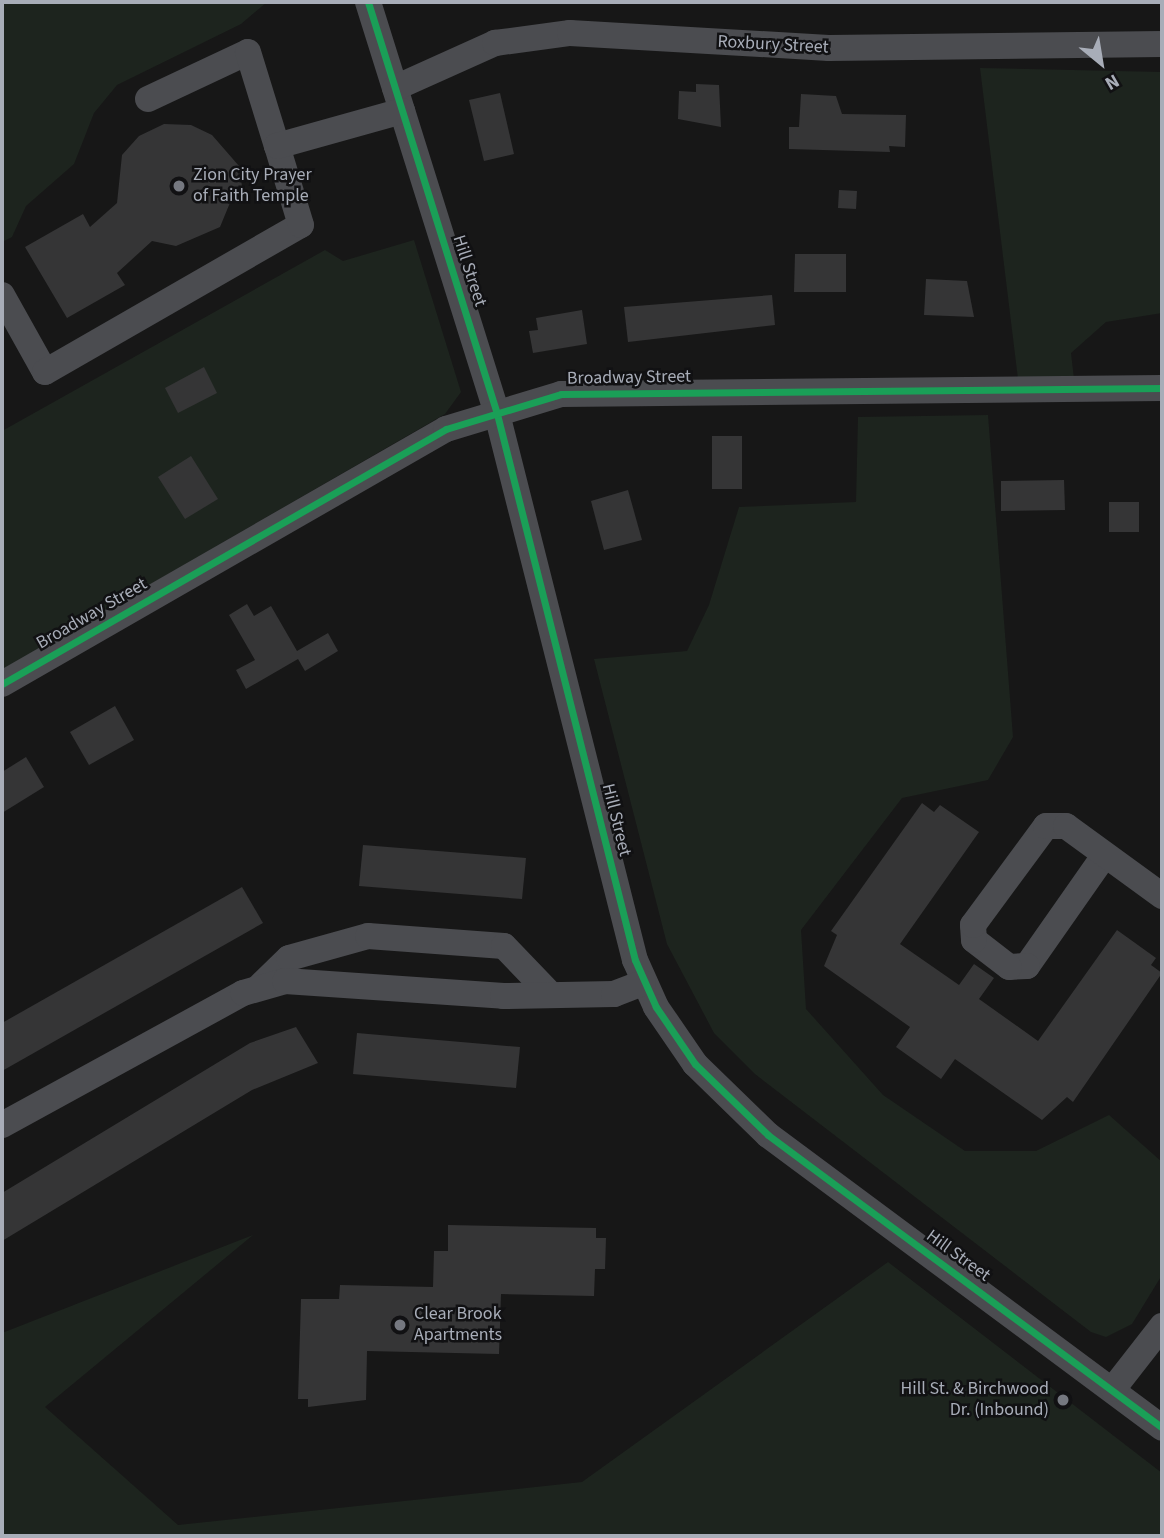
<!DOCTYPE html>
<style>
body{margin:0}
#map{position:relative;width:1164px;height:1538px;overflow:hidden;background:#171717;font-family:"Source Sans 3",sans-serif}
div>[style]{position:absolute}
.green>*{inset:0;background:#1d241e}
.building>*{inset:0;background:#353536}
.minor>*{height:26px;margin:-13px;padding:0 13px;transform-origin:13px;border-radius:13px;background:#4b4c50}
.cycleway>*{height:7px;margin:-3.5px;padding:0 3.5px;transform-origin:3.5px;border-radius:3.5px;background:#1a9f57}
.dots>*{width:19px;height:19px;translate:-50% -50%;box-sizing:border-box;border:4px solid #111113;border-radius:50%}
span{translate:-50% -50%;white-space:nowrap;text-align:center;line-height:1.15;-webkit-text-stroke:5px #111113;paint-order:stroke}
.street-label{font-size:18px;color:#a8adb8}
.poi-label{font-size:18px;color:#a8adb8}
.left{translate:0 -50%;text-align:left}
.right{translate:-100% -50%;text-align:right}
.frame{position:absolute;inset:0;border:4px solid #a8adb8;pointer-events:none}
.north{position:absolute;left:1066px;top:28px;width:70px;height:70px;-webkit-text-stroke:5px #111113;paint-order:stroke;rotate:150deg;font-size:19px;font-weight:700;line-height:28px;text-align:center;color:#a8adb8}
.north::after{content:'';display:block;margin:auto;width:24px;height:32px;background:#a8adb8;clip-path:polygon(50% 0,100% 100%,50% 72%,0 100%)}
</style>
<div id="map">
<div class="green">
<i style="clip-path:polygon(2px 2px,267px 2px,241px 24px,117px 85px,94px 113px,74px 164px,26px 206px,12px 237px,2px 242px)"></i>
<i style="clip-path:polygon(980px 68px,1162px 72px,1162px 313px,1106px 322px,1071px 353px,1074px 379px,1018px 379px)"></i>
<i style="clip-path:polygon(414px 240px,461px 392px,445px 414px,2px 670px,2px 431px,325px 250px,343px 261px)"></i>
<i style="clip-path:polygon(988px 415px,1013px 737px,988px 780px,902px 798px,801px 930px,806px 1009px,883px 1095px,965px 1151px,1036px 1151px,1109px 1115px,1162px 1162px,1162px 1275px,1132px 1324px,1106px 1337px,1091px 1332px,755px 1074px,714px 1033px,667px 944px,594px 659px,687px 651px,709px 605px,739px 507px,856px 502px,858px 417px)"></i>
<i style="clip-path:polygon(253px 1235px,45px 1407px,178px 1525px,582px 1482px,888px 1262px,1162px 1473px,1162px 1536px,2px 1536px,2px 1333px)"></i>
</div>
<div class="building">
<i style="clip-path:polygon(696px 84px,719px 85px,721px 127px,678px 119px,679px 91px,696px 92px)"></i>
<i style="clip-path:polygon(500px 93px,514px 154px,484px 161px,469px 100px)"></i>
<i style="clip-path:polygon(801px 94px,836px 96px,842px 114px,906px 115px,905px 147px,889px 146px,890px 152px,789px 149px,789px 127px,799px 127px)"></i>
<i style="clip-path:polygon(164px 124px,191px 125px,212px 135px,239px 166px,243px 193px,234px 193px,220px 227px,176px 246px,152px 241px,117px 273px,125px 285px,67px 318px,25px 247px,83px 214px,90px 227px,117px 203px,122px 155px,139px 136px)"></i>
<i style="clip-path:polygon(839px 190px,857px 191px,856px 209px,838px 208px)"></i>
<i style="clip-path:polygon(795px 254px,846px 254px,846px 292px,794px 292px)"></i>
<i style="clip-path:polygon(926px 279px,967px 281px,974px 317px,924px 315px)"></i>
<i style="clip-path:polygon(772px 295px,775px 325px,628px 342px,624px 307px)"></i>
<i style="clip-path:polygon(582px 310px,587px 344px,533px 353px,529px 331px,538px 330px,536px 318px)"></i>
<i style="clip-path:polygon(204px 367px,217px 393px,178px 413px,165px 388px)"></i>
<i style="clip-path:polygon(712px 436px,742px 436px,742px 489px,712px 489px)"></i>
<i style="clip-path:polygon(191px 456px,218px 499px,185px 519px,158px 477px)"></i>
<i style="clip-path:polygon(1064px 480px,1065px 510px,1001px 511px,1001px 481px)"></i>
<i style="clip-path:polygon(628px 490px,642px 540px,604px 550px,591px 501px)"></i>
<i style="clip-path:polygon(1109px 502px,1139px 502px,1139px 532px,1109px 532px)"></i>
<i style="clip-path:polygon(247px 604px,254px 616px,271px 606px,297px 651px,328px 633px,338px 651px,305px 671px,298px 659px,246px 689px,236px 670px,255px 660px,229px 615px)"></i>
<i style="clip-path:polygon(115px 706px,134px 740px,89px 765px,70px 732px)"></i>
<i style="clip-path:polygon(26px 757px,44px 787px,2px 813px,2px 772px)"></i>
<i style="clip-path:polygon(922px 803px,934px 812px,940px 805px,979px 832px,900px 944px,959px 985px,974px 964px,994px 978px,979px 999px,1038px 1041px,1117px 930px,1156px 958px,1151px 965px,1162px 973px,1073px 1102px,1067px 1097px,1042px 1120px,955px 1059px,941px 1079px,896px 1047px,910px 1027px,824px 966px,837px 935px,831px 931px)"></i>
<i style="clip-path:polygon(363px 845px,526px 858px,522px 899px,359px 886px)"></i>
<i style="clip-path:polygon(242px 887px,263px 923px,2px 1071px,2px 1023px)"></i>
<i style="clip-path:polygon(296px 1027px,318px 1063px,252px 1090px,2px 1241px,2px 1193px,250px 1043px)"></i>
<i style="clip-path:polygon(357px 1033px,520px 1047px,516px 1088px,353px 1074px)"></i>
<i style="clip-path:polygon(448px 1225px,596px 1228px,596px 1238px,606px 1238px,605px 1269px,595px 1269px,594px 1296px,501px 1294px,499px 1354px,367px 1351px,366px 1400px,308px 1407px,308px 1399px,298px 1399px,301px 1299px,339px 1299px,340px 1285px,433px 1287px,434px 1251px,448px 1251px)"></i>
</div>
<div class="minor">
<i style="left:368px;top:2px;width:432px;rotate:72.6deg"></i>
<i style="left:497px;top:414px;width:563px;rotate:75.82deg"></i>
<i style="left:635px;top:960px;width:51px;rotate:65.9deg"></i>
<i style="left:656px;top:1007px;width:69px;rotate:55.6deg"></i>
<i style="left:695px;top:1064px;width:102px;rotate:44.2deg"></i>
<i style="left:768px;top:1135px;width:491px;rotate:36.6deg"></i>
<i style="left:395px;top:88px;width:110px;rotate:-24.2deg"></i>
<i style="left:495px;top:43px;width:76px;rotate:-7.6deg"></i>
<i style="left:570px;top:33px;width:259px;rotate:3.3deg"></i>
<i style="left:829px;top:48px;width:333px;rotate:-0.7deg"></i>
<i style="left:148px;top:99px;width:110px;rotate:-25.2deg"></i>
<i style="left:248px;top:52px;width:98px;rotate:72.9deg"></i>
<i style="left:2px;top:295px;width:88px;rotate:60.8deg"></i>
<i style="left:45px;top:372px;width:295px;rotate:-29.9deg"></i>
<i style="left:301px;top:225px;width:83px;rotate:-106.9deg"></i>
<i style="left:277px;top:146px;width:130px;rotate:-15.6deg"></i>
<i style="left:2px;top:684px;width:512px;rotate:-29.87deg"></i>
<i style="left:446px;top:429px;width:120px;rotate:-16.9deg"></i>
<i style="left:561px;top:394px;width:601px;rotate:-0.57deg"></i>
<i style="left:1104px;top:856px;width:134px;rotate:125deg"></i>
<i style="left:1027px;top:966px;width:18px;rotate:177deg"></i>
<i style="left:1009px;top:967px;width:44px;rotate:-142.4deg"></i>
<i style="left:974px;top:940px;width:15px;rotate:-94deg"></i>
<i style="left:973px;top:925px;width:123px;rotate:-53.6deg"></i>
<i style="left:1046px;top:826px;width:20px"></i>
<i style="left:1066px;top:826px;width:119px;rotate:36.1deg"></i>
<i style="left:260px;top:986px;width:40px;rotate:-44deg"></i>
<i style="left:289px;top:958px;width:82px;rotate:-15.6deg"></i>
<i style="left:368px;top:936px;width:136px;rotate:4.2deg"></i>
<i style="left:504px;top:946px;width:68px;rotate:46.2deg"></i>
<i style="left:2px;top:1125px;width:275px;rotate:-28.7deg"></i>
<i style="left:243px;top:993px;width:44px;rotate:-15.9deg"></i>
<i style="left:285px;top:981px;width:219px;rotate:3.9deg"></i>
<i style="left:503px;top:996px;width:111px;rotate:-1deg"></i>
<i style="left:614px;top:994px;width:31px;rotate:-21deg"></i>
<i style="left:1113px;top:1389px;width:80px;rotate:-52.1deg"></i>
</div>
<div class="cycleway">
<i style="left:368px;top:2px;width:432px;rotate:72.6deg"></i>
<i style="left:497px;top:414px;width:563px;rotate:75.82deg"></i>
<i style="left:635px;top:960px;width:51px;rotate:65.9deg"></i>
<i style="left:656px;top:1007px;width:69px;rotate:55.6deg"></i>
<i style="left:695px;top:1064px;width:102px;rotate:44.2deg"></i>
<i style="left:768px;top:1135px;width:491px;rotate:36.6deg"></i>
<i style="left:2px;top:684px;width:512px;rotate:-29.87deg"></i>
<i style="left:446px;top:429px;width:120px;rotate:-16.9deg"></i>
<i style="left:561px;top:394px;width:601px;rotate:-0.57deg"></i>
</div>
<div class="dots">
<i style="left:179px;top:186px;background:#757880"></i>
<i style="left:400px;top:1325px;background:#757880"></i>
<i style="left:1063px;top:1400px;background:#757880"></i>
</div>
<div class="street-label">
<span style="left:773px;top:45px;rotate:3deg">Roxbury Street</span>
<span style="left:469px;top:271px;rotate:72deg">Hill Street</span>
<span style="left:629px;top:378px;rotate:-1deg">Broadway Street</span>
<span style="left:92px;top:614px;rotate:-30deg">Broadway Street</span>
<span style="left:616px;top:820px;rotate:76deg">Hill Street</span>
<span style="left:958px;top:1256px;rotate:36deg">Hill Street</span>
</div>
<div class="poi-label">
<span class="left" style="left:193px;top:186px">Zion City Prayer<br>of Faith Temple</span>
<span class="left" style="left:414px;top:1325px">Clear Brook<br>Apartments</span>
<span class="right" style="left:1049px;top:1400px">Hill St. &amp; Birchwood<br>Dr. (Inbound)</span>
</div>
<div class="frame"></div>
<div class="north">N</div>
</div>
